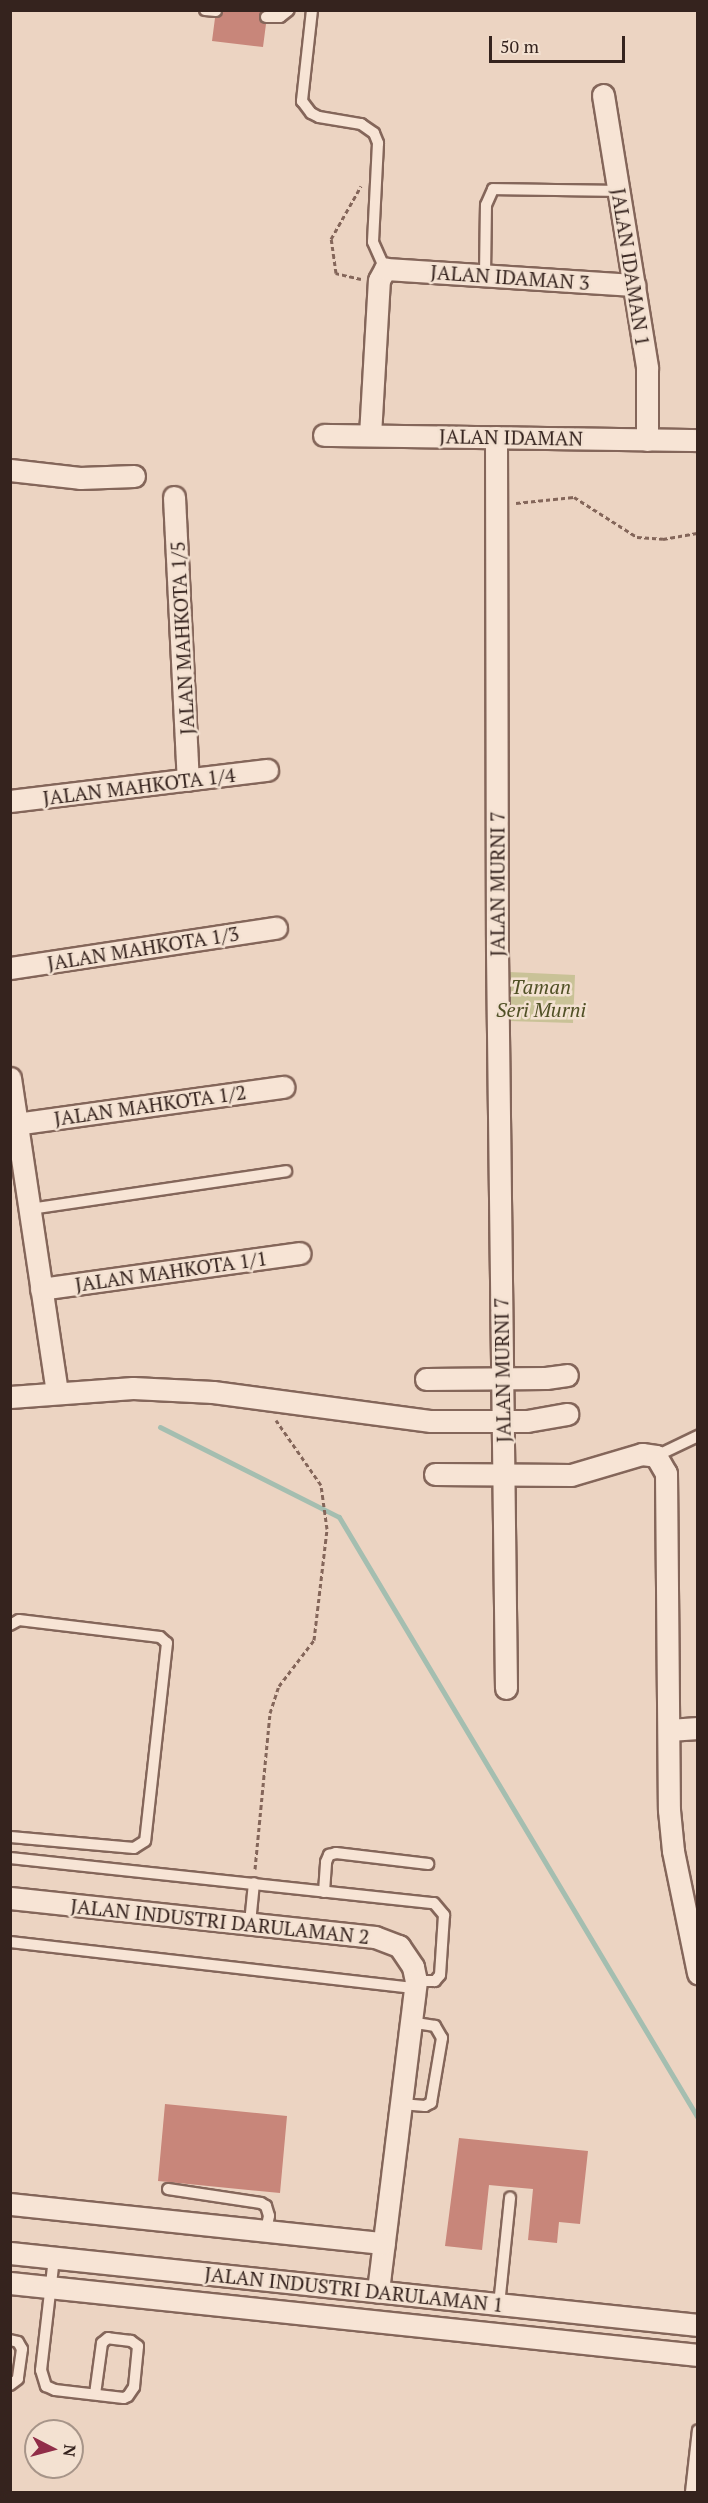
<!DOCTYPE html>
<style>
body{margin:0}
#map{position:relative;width:708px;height:2503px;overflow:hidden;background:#ecd4c2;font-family:"PT Serif",serif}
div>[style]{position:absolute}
.green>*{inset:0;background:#c9c297}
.stream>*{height:5px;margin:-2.5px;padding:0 2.5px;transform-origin:2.5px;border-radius:2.5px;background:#a4beb0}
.building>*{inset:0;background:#c8867a}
.path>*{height:3px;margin-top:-1.5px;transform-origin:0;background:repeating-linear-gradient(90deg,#84665a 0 4.5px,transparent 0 7.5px)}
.roads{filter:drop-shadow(2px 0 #84665a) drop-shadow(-2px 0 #84665a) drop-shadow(0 2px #84665a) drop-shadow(0 -2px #84665a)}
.lane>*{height:10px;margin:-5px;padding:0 5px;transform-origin:5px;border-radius:5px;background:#f7e4d5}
.street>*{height:21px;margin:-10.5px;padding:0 10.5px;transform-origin:10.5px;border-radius:10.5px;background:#f7e4d5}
span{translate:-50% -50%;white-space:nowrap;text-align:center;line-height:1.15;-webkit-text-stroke:5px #f3e1d1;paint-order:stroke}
.street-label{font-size:20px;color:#35231e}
.park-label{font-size:20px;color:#505025;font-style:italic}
.frame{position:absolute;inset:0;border:12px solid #35231e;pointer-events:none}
.north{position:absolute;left:24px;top:2419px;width:60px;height:60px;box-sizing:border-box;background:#f3e1d1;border:2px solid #a79589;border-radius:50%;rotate:96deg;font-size:16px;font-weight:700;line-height:24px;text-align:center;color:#35231e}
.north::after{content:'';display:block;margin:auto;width:21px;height:27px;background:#902d48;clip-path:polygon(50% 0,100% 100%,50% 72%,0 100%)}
.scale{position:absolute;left:489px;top:36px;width:136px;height:27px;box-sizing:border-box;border:3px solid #35231e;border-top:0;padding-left:8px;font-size:18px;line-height:21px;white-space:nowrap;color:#35231e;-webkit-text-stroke:4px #f3e1d1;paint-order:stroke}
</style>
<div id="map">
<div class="green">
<i style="clip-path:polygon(509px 972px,575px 975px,573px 1023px,507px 1021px)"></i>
</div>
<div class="stream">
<i style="left:160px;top:1427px;width:200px;rotate:26.7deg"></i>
<i style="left:339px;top:1517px;width:700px;rotate:59.15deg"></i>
</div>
<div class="building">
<i style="clip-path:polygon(223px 10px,262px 10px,259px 18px,266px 24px,263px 47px,212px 41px,215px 18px)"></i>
<i style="clip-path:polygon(165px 2104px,287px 2116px,280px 2193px,158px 2181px)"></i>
<i style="clip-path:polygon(459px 2138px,588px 2151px,580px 2224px,559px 2222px,557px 2243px,528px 2240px,533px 2189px,489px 2185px,482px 2250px,445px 2246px)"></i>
</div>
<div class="path">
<i style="left:361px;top:279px;width:26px;rotate:-167deg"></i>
<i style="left:336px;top:273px;width:34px;rotate:-98deg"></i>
<i style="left:331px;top:239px;width:61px;rotate:-60.5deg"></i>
<i style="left:516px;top:503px;width:58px;rotate:-5.9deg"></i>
<i style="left:574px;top:497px;width:75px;rotate:32.4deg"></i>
<i style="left:637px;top:537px;width:26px;rotate:4deg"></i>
<i style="left:663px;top:539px;width:36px;rotate:-10deg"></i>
<i style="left:255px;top:1869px;width:157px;rotate:-84.5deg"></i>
<i style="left:270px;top:1713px;width:28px;rotate:-72deg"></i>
<i style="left:279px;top:1686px;width:58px;rotate:-52.7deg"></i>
<i style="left:314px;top:1640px;width:112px;rotate:-83.3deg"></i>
<i style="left:327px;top:1529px;width:44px;rotate:-97.8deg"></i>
<i style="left:321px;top:1485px;width:79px;rotate:-124.7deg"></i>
</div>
<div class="roads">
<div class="lane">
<i style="left:205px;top:10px;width:11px;rotate:5deg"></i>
<i style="left:312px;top:10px;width:92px;rotate:96.3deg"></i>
<i style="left:302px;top:101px;width:15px;rotate:53deg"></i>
<i style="left:311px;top:113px;width:9px;rotate:27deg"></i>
<i style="left:319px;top:117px;width:43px;rotate:9.5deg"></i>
<i style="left:361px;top:124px;width:16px;rotate:35deg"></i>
<i style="left:374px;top:133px;width:11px;rotate:68deg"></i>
<i style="left:378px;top:143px;width:99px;rotate:92.9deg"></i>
<i style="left:373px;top:242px;width:30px;rotate:66deg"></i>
<i style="left:266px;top:17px;width:14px"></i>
<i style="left:280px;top:17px;width:11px;rotate:-38deg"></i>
<i style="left:485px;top:275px;width:70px;rotate:-89.2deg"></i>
<i style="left:486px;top:205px;width:17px;rotate:-66deg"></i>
<i style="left:493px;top:189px;width:125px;rotate:0.9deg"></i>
<i style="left:30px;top:1209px;width:259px;rotate:-8.4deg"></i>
<i style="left:656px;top:1456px;width:47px;rotate:-25.5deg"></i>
<i style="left:10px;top:1625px;width:10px;rotate:-29deg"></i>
<i style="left:19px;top:1620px;width:142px;rotate:6.9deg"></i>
<i style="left:160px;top:1637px;width:9px;rotate:41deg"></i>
<i style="left:167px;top:1643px;width:199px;rotate:96.3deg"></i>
<i style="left:145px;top:1841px;width:13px;rotate:148deg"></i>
<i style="left:134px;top:1848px;width:124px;rotate:-174.9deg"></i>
<i style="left:10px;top:1858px;width:426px;rotate:6.1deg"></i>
<i style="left:434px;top:1903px;width:16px;rotate:50deg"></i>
<i style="left:444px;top:1915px;width:60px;rotate:93.8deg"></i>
<i style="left:440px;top:1975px;width:8px;rotate:130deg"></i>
<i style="left:435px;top:1981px;width:19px;rotate:180deg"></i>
<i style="left:324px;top:1892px;width:30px;rotate:-86deg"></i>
<i style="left:326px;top:1862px;width:8px;rotate:-67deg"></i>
<i style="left:329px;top:1855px;width:7px;rotate:-16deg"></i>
<i style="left:336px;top:1853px;width:93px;rotate:6.8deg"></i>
<i style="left:250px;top:1923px;width:40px;rotate:-84.3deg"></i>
<i style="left:10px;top:1942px;width:408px;rotate:6.5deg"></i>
<i style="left:401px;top:2104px;width:24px;rotate:5deg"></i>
<i style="left:425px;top:2106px;width:7px;rotate:-27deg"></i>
<i style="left:431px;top:2103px;width:66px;rotate:-80.4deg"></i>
<i style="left:442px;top:2038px;width:14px;rotate:-120deg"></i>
<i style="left:435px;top:2026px;width:24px;rotate:-171deg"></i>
<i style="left:168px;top:2189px;width:94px;rotate:8.6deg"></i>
<i style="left:261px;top:2203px;width:6px;rotate:31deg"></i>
<i style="left:266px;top:2206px;width:10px;rotate:73deg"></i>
<i style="left:269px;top:2216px;width:14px;rotate:102deg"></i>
<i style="left:54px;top:2258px;width:113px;rotate:96.6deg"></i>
<i style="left:41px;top:2370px;width:17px;rotate:73deg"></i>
<i style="left:46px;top:2386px;width:10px;rotate:24deg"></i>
<i style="left:55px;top:2390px;width:69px;rotate:6.6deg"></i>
<i style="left:124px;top:2398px;width:4px;rotate:-27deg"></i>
<i style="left:128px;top:2396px;width:11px;rotate:-56deg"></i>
<i style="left:134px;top:2387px;width:41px;rotate:-84.4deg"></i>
<i style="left:138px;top:2346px;width:9px;rotate:-144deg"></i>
<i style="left:131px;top:2341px;width:23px;rotate:-173deg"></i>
<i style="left:108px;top:2338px;width:8px;rotate:140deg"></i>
<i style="left:102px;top:2343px;width:51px;rotate:97.8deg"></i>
<i style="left:499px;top:2305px;width:108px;rotate:-84.1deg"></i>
<i style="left:10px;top:2340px;width:8px;rotate:14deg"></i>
<i style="left:18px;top:2342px;width:8px;rotate:60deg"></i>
<i style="left:22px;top:2349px;width:30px;rotate:98deg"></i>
<i style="left:18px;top:2379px;width:10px;rotate:143deg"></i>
<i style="left:691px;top:2492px;width:62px;rotate:-83.6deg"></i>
</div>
<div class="street">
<i style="left:603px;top:95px;width:277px;rotate:80.8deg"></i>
<i style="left:647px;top:368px;width:72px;rotate:90deg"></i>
<i style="left:324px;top:435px;width:374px;rotate:0.8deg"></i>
<i style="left:370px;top:435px;width:155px;rotate:-86.7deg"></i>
<i style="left:379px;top:280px;width:13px;rotate:-61deg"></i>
<i style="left:385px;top:269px;width:250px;rotate:3.7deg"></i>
<i style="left:496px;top:437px;width:515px;rotate:89.89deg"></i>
<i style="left:497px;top:952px;width:736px;rotate:89.3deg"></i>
<i style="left:10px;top:470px;width:70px;rotate:6.5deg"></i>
<i style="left:80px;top:478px;width:54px;rotate:-2.1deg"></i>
<i style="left:174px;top:497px;width:283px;rotate:87.2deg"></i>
<i style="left:10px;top:801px;width:259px;rotate:-6.9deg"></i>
<i style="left:10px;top:968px;width:269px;rotate:-8.6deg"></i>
<i style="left:10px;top:1078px;width:317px;rotate:81.5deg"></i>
<i style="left:16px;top:1124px;width:270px;rotate:-7.9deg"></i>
<i style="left:41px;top:1289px;width:261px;rotate:-7.9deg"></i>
<i style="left:426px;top:1379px;width:120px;rotate:-0.5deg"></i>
<i style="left:546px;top:1378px;width:21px;rotate:-8deg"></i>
<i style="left:10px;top:1397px;width:123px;rotate:-4.2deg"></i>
<i style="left:133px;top:1388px;width:80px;rotate:2.9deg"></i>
<i style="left:213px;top:1392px;width:220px;rotate:7.6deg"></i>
<i style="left:431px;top:1421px;width:96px"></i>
<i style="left:527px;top:1421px;width:41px;rotate:-9.9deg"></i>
<i style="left:435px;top:1474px;width:136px;rotate:0.4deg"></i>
<i style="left:571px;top:1475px;width:74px;rotate:-16.5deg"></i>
<i style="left:642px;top:1454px;width:14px;rotate:8deg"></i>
<i style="left:656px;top:1456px;width:20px;rotate:60deg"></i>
<i style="left:666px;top:1473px;width:337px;rotate:89.5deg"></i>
<i style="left:669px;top:1810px;width:41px;rotate:84.4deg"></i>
<i style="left:673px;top:1851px;width:125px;rotate:78.4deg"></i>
<i style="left:669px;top:1730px;width:29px;rotate:-4deg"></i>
<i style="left:10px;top:1898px;width:367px;rotate:6.1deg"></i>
<i style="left:375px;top:1937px;width:26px;rotate:21deg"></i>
<i style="left:399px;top:1946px;width:25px;rotate:56deg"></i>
<i style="left:413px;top:1967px;width:14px;rotate:78deg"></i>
<i style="left:416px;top:1981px;width:313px;rotate:97deg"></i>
<i style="left:10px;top:2204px;width:376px;rotate:6deg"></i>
<i style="left:10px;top:2253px;width:692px;rotate:5.97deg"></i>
<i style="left:10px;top:2283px;width:692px;rotate:5.97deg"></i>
</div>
</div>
<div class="street-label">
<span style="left:631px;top:267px;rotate:81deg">JALAN IDAMAN 1</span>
<span style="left:510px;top:277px;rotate:4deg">JALAN IDAMAN 3</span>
<span style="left:511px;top:437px;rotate:1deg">JALAN IDAMAN</span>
<span style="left:182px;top:638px;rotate:-93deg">JALAN MAHKOTA 1/5</span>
<span style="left:139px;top:786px;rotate:-7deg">JALAN MAHKOTA 1/4</span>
<span style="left:497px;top:884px;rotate:-90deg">JALAN MURNI 7</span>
<span style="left:143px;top:948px;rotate:-9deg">JALAN MAHKOTA 1/3</span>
<span style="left:150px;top:1105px;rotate:-8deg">JALAN MAHKOTA 1/2</span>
<span style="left:171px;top:1271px;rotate:-8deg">JALAN MAHKOTA 1/1</span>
<span style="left:502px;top:1370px;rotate:-91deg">JALAN MURNI 7</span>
<span style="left:220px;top:1921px;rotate:6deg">JALAN INDUSTRI DARULAMAN 2</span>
<span style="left:354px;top:2289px;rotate:6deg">JALAN INDUSTRI DARULAMAN 1</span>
</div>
<div class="park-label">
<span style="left:541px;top:998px">Taman<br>Seri Murni</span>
</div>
<div class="frame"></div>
<div class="north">N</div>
<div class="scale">50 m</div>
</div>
